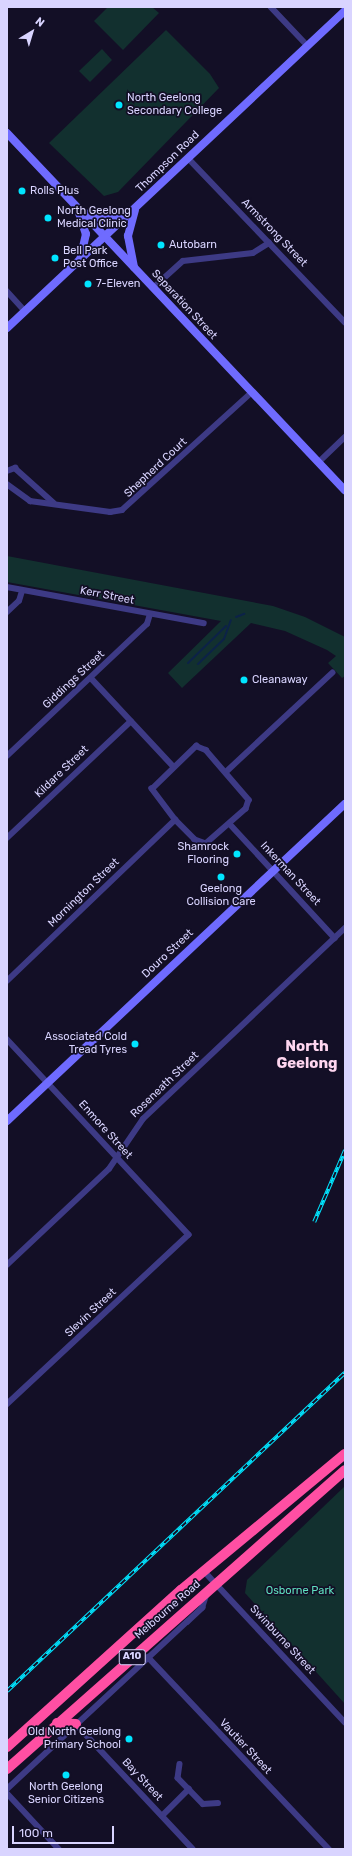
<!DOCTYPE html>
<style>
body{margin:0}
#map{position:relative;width:352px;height:1856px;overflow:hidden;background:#130f26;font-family:Rubik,sans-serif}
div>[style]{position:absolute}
.green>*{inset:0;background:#12302f}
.stream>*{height:2px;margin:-1px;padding:0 1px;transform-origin:1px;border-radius:1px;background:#0c2248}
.street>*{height:5.5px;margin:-2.75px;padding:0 2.75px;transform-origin:2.75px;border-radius:2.75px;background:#3d3a85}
.secondary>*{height:8px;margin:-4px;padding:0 4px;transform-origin:4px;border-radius:4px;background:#6f6bff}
.highway>*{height:10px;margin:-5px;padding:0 5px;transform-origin:5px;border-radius:5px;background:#ff4fa3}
.rail>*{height:3.5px;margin-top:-1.75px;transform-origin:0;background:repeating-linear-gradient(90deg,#130f26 0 6px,#00e5ff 0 12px);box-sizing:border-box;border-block:1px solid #00e5ff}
.dots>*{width:11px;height:11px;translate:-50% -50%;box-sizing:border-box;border:2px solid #130f26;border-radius:50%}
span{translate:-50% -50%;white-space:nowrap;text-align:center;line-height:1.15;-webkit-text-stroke:3.5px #130f26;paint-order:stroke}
.shield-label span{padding:1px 3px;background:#130f26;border:1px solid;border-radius:3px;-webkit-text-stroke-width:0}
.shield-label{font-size:10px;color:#d9d4ff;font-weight:700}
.poi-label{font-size:11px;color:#d9d4ff}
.left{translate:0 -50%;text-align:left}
.right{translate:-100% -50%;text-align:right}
.street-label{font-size:11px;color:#d9d4ff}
.park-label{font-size:11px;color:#5fe0c0}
.district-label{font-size:15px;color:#ffd6f0;font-weight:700}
.frame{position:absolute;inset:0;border:8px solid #d9d4ff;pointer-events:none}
.north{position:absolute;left:12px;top:12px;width:40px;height:40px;-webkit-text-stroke:3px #130f26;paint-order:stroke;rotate:38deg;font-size:11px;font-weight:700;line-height:16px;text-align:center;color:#d9d4ff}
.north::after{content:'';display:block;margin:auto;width:14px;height:18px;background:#d9d4ff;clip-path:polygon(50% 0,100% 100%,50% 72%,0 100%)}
.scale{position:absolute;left:12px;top:1826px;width:102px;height:18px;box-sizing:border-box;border:2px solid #d9d4ff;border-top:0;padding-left:5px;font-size:12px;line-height:14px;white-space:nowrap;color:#d9d4ff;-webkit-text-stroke:3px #130f26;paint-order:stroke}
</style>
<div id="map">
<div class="green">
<i style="clip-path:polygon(108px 7px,152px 7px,159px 13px,123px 50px,94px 21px)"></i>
<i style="clip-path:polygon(166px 30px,210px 74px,219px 88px,118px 192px,104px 196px,49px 143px)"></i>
<i style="clip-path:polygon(102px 49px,112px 60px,90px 82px,79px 71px)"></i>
<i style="clip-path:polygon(7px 556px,273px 606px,305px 617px,345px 637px,345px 676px,342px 678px,328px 663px,336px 656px,327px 650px,285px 631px,251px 623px,182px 688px,168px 673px,221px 621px,7px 582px)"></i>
<i style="clip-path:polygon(345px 1486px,345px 1704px,245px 1593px,247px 1580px)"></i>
</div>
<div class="stream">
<i style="left:236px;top:617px;width:9px;rotate:-21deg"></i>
<i style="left:188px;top:663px;width:53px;rotate:-44.2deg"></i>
<i style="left:198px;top:664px;width:36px;rotate:-44deg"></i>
<i style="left:224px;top:639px;width:20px;rotate:-70deg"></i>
</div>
<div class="street">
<i style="left:271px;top:7px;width:54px;rotate:46.5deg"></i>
<i style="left:189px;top:159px;width:226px;rotate:46.3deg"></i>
<i style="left:153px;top:288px;width:40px;rotate:-42deg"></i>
<i style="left:183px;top:261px;width:70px;rotate:-6.5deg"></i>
<i style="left:253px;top:253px;width:19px;rotate:-32deg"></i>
<i style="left:7px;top:291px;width:27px;rotate:48deg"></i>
<i style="left:319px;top:462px;width:36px;rotate:-44deg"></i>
<i style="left:7px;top:471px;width:9px;rotate:-21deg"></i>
<i style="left:15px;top:468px;width:52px;rotate:41.9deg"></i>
<i style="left:7px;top:484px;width:29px;rotate:36deg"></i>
<i style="left:30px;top:501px;width:81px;rotate:7.8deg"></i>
<i style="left:110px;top:512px;width:12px;rotate:-9deg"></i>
<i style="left:122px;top:510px;width:176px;rotate:-42.2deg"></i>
<i style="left:7px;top:587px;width:200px;rotate:10.4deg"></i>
<i style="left:7px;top:612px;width:16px;rotate:-43deg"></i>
<i style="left:19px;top:601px;width:10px;rotate:-73deg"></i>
<i style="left:91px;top:678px;width:120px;rotate:47deg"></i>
<i style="left:196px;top:746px;width:11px;rotate:22deg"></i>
<i style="left:206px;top:750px;width:66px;rotate:49.3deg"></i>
<i style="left:249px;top:800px;width:9px;rotate:108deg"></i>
<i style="left:246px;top:809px;width:53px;rotate:138.8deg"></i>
<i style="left:206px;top:844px;width:12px;rotate:-160deg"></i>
<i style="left:195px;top:840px;width:28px;rotate:-135deg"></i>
<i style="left:175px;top:820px;width:39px;rotate:-127deg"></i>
<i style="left:152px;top:789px;width:62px;rotate:-44.3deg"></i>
<i style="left:7px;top:756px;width:192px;rotate:-43.3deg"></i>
<i style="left:147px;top:624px;width:10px;rotate:-73deg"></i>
<i style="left:227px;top:771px;width:144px;rotate:-43deg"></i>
<i style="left:230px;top:824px;width:155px;rotate:47.4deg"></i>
<i style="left:7px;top:838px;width:170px;rotate:-43.3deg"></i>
<i style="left:7px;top:981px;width:233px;rotate:-43.8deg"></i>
<i style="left:7px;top:1039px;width:267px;rotate:47.1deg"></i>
<i style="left:189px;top:1235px;width:249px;rotate:137deg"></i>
<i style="left:7px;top:1265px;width:140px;rotate:-43.3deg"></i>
<i style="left:109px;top:1169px;width:60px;rotate:-55.8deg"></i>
<i style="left:143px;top:1119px;width:278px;rotate:-43.4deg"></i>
<i style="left:204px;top:1571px;width:207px;rotate:47deg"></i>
<i style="left:148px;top:1657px;width:264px;rotate:46.7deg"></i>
<i style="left:76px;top:1724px;width:171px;rotate:46.9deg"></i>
<i style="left:180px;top:1764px;width:14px;rotate:98deg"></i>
<i style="left:178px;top:1778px;width:36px;rotate:46deg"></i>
<i style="left:203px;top:1804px;width:15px;rotate:-4deg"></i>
<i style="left:7px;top:1789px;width:246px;rotate:-42.9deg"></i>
<i style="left:187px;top:1622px;width:21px;rotate:-43deg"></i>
<i style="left:202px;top:1608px;width:16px;rotate:-72deg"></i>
<i style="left:7px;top:1793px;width:76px;rotate:47.1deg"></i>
<i style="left:162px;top:1816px;width:38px;rotate:-45deg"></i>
</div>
<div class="secondary">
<i style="left:7px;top:133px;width:492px;rotate:46.6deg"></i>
<i style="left:79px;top:213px;width:22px;rotate:72deg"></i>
<i style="left:86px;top:234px;width:26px;rotate:103deg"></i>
<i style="left:85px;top:213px;width:20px;rotate:20deg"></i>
<i style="left:104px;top:220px;width:24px;rotate:-15deg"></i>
<i style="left:134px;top:267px;width:32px;rotate:-101deg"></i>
<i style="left:128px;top:236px;width:27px;rotate:-75deg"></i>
<i style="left:7px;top:328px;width:463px;rotate:-43.2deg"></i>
<i style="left:7px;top:1121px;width:463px;rotate:-43.2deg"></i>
</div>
<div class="highway">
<i style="left:57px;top:1723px;width:19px;rotate:3deg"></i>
<i style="left:7px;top:1747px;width:234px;rotate:-42.1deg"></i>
<i style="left:181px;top:1590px;width:213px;rotate:-39.7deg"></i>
<i style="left:7px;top:1769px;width:451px;rotate:-41.5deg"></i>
</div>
<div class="rail">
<i style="left:314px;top:1222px;width:78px;rotate:-66.7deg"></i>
<i style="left:7px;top:1691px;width:464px;rotate:-43.3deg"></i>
</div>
<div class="dots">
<i style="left:119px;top:105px;background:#00e5ff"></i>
<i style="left:22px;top:191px;background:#00e5ff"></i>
<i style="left:48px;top:218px;background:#00e5ff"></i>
<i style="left:161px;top:245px;background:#00e5ff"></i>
<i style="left:55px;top:258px;background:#00e5ff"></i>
<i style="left:88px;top:284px;background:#00e5ff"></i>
<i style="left:244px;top:680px;background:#00e5ff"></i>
<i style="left:237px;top:854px;background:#00e5ff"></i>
<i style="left:221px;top:877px;background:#00e5ff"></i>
<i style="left:135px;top:1044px;background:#00e5ff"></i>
<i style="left:129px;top:1739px;background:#00e5ff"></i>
<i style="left:66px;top:1775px;background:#00e5ff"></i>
</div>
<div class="shield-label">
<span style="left:132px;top:1657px">A10</span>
</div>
<div class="poi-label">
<span class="left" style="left:127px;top:105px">North Geelong<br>Secondary College</span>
<span class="left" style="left:30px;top:191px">Rolls Plus</span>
<span class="left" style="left:57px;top:218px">North Geelong<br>Medical Clinic</span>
<span class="left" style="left:169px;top:245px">Autobarn</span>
<span class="left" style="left:63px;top:258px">Bell Park<br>Post Office</span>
<span class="left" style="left:96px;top:284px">7-Eleven</span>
<span class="left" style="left:252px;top:680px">Cleanaway</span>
<span class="right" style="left:229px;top:854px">Shamrock<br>Flooring</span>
<span style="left:221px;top:896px">Geelong<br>Collision Care</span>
<span class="right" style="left:127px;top:1044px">Associated Cold<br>Tread Tyres</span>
<span class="right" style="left:121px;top:1739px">Old North Geelong<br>Primary School</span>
<span style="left:66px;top:1794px">North Geelong<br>Senior Citizens</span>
</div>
<div class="street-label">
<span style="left:168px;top:162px;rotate:-44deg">Thompson Road</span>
<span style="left:274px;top:233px;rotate:46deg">Armstrong Street</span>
<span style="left:184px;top:305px;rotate:47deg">Separation Street</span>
<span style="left:156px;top:468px;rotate:-43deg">Shepherd Court</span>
<span style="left:107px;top:596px;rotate:11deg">Kerr Street</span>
<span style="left:74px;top:680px;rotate:-43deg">Giddings Street</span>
<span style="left:62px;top:772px;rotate:-44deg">Kildare Street</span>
<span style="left:290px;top:874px;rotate:47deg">Inkerman Street</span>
<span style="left:84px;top:893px;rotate:-44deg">Mornington Street</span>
<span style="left:168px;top:954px;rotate:-43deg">Douro Street</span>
<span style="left:165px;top:1085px;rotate:-44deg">Roseneath Street</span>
<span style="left:105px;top:1130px;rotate:48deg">Enmore Street</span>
<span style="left:91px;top:1313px;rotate:-43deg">Slevin Street</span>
<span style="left:168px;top:1610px;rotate:-41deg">Melbourne Road</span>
<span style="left:282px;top:1640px;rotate:47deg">Swinburne Street</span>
<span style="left:245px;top:1747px;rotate:47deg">Vautier Street</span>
<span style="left:142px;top:1780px;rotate:47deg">Bay Street</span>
</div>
<div class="park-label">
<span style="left:300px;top:1591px">Osborne Park</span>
</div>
<div class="district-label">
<span style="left:307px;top:1055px">North<br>Geelong</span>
</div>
<div class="frame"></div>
<div class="north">N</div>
<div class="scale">100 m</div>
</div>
